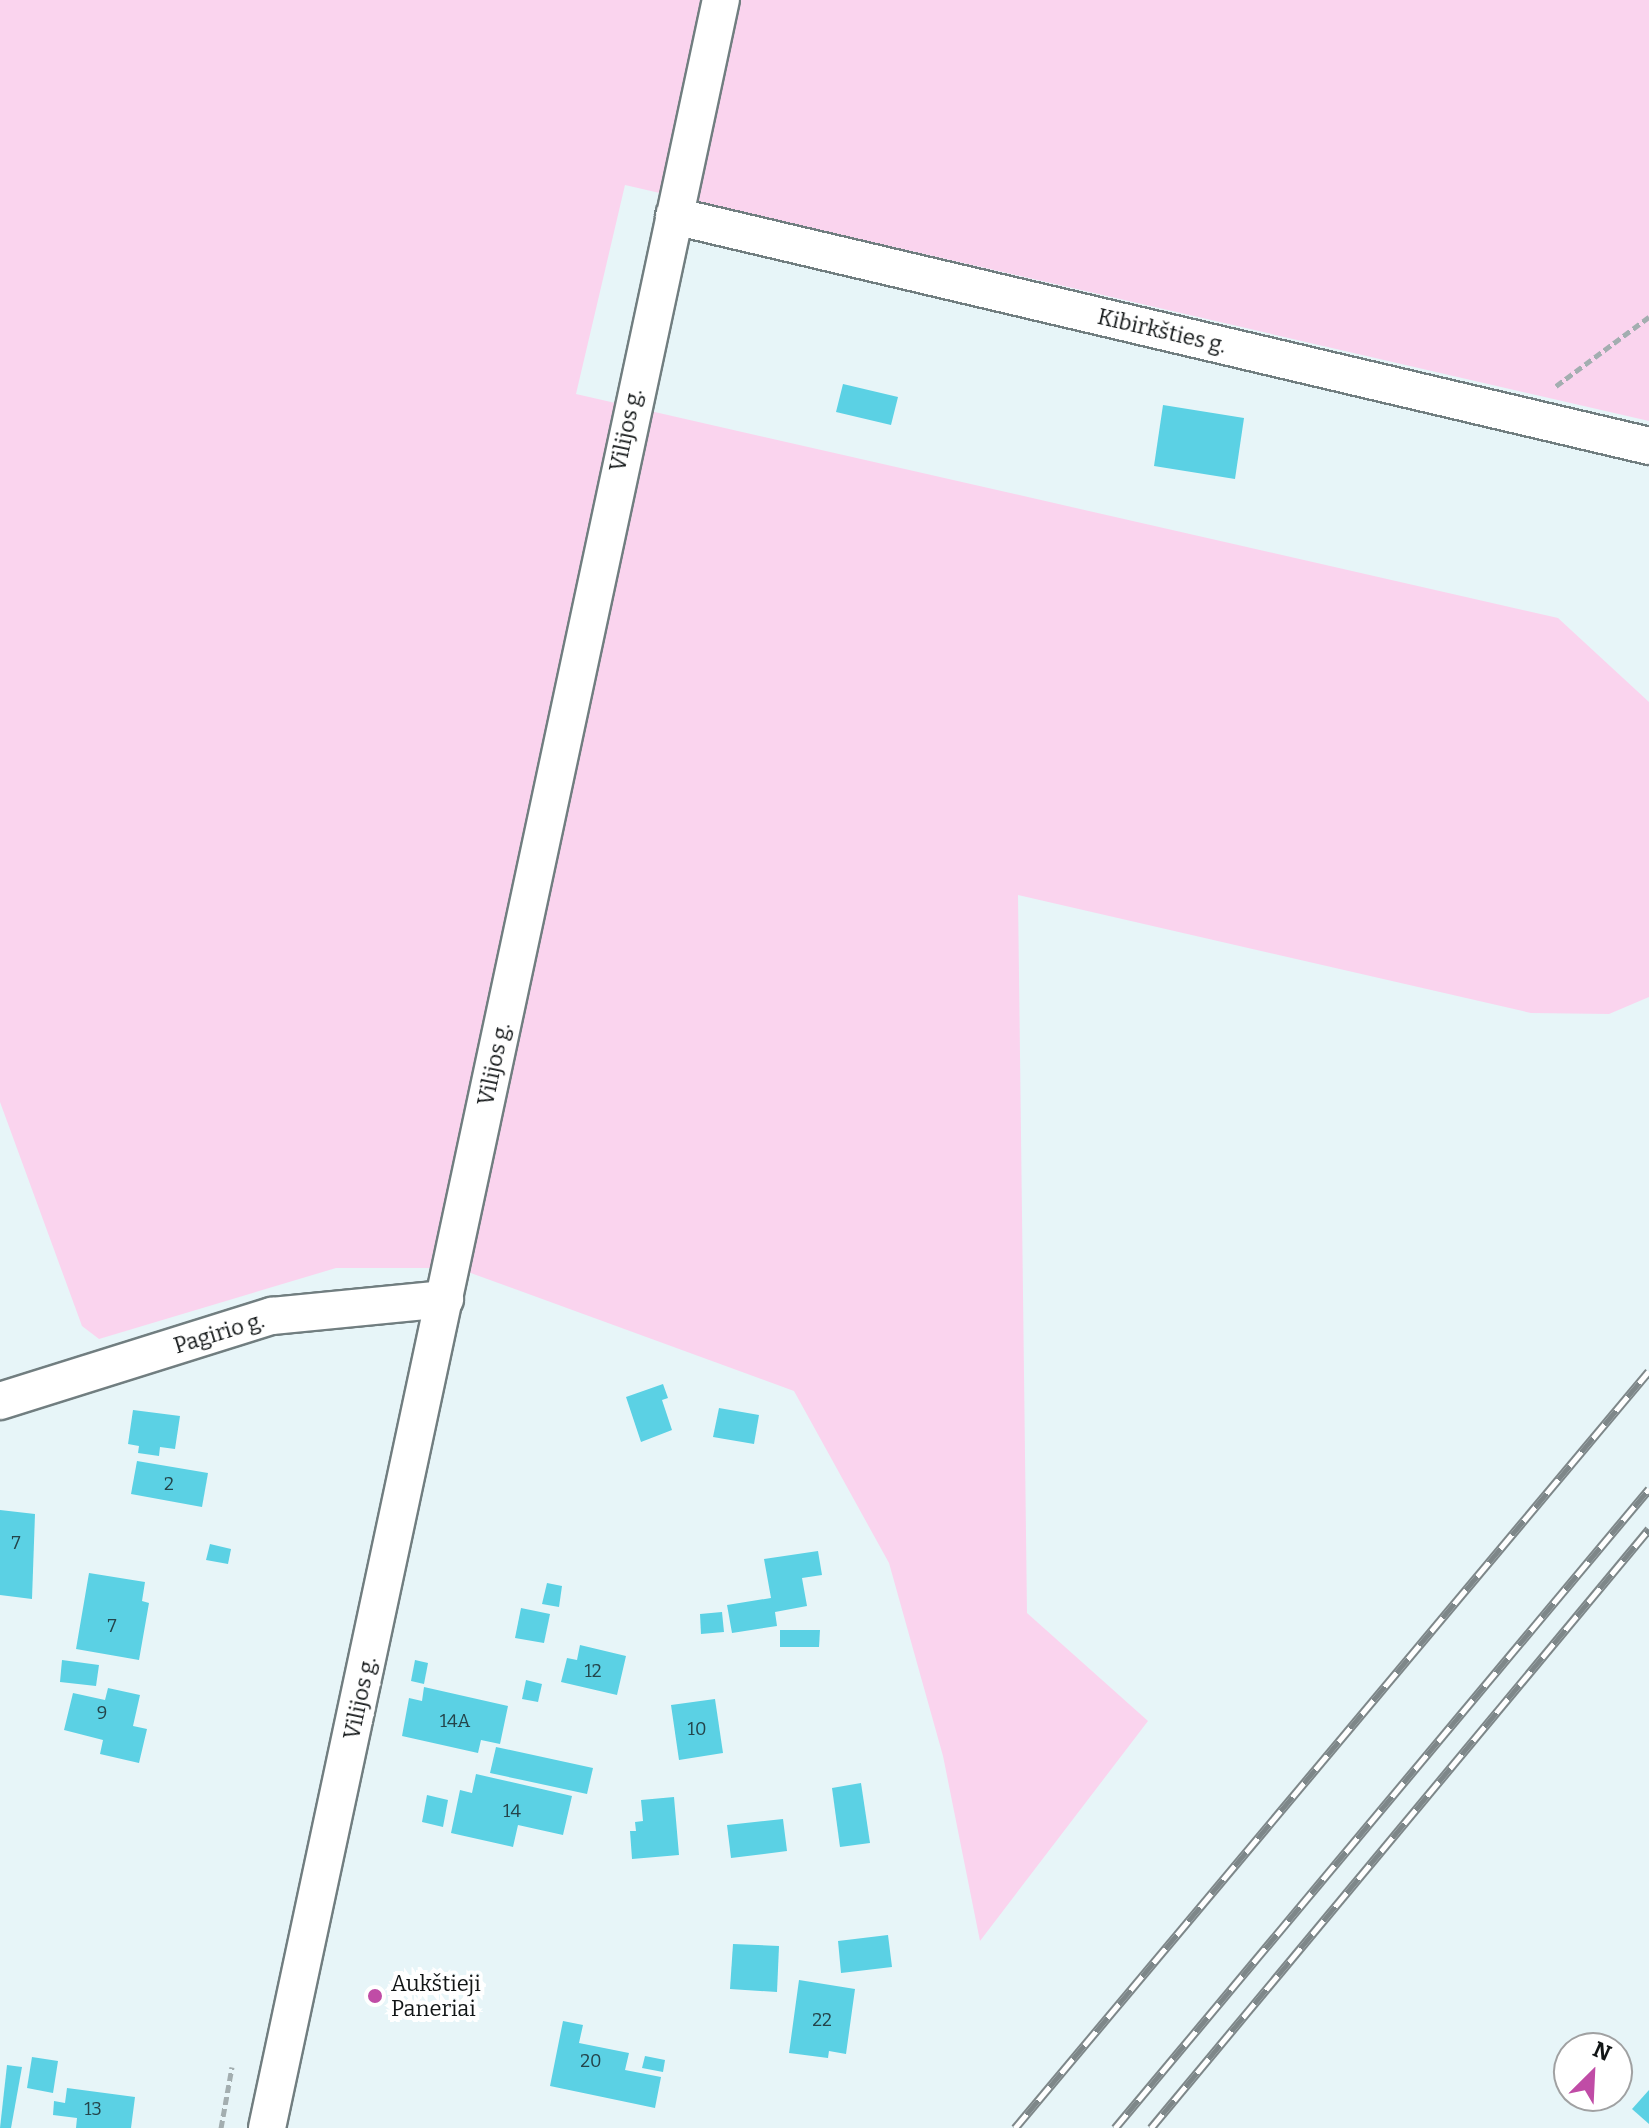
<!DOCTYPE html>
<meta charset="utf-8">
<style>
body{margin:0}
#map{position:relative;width:1649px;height:2128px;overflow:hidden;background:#e7f5f8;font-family:Bitter,serif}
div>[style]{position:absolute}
.green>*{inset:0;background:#fad4ee}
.building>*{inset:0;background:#5bd1e4}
.path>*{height:5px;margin-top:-2.5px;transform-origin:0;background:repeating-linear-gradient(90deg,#a3aeb0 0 8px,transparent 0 12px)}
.roads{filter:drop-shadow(2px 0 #717e80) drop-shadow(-2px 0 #717e80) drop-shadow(0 2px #717e80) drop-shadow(0 -2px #717e80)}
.street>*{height:36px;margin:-18px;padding:0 18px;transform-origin:18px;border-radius:18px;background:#fff}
.rail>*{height:9px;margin-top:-4.5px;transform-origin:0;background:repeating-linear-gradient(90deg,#fff 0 18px,#7e8789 0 36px);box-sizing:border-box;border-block:2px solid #7e8789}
.dots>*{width:22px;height:22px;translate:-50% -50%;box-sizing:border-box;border:4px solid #fff;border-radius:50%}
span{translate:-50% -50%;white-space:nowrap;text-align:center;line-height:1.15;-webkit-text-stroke:8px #fff;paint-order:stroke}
.number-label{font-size:18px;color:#24444a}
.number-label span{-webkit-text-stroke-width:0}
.street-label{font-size:22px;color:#111516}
.poi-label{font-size:22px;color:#111516}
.left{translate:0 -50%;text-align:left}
.north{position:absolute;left:1553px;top:2032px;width:80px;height:80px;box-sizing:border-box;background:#fff;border:2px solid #a0a1a2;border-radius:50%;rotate:24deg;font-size:22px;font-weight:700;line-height:32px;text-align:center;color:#111516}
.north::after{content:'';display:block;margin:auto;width:28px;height:36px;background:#c04ca6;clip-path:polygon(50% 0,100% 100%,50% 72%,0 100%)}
</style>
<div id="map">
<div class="green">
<i style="clip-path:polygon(0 0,1649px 0,1649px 421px,625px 185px,576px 394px,1558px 618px,1649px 702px,1649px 997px,1609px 1014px,1531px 1013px,1018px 895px,1027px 1613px,1148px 1721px,980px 1941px,943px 1756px,889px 1563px,794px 1391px,457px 1268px,336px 1268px,99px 1339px,82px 1326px,0 1102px)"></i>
</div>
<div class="building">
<i style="clip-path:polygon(843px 384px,898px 397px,891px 425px,836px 412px)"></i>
<i style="clip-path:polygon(1163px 405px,1244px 418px,1235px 479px,1154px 466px)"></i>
<i style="clip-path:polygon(663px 1384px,668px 1398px,662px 1400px,672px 1430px,641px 1442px,626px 1397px)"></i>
<i style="clip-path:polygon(719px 1408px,759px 1415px,754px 1444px,713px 1437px)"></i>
<i style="clip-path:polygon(133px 1410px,180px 1416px,175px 1449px,160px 1447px,159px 1456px,138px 1453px,139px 1446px,128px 1444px)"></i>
<i style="clip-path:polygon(137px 1461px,208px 1473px,202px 1507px,131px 1494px)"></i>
<i style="clip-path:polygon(0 1510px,35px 1514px,32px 1599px,0 1595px)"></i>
<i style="clip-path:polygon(210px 1544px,231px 1549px,228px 1564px,206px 1560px)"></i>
<i style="clip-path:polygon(818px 1551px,822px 1575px,802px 1578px,807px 1606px,775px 1612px,777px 1626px,732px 1633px,727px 1605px,771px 1598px,764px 1559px)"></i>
<i style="clip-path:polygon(89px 1573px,145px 1582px,142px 1601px,149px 1603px,139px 1660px,76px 1649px)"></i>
<i style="clip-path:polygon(547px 1583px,562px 1586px,559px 1607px,542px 1604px)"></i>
<i style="clip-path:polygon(521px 1608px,550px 1614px,544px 1643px,515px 1638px)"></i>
<i style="clip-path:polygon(722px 1612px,724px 1632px,701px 1634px,700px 1614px)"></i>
<i style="clip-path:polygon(780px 1630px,820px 1630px,819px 1647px,780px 1647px)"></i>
<i style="clip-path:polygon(580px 1645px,626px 1656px,617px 1695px,561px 1682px,567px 1658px,577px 1660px)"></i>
<i style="clip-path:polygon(62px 1660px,99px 1665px,96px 1686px,60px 1682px)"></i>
<i style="clip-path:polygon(415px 1660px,428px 1663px,424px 1684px,411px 1681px)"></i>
<i style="clip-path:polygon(526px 1680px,542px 1684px,538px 1702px,522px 1699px)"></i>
<i style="clip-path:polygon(424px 1687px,508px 1706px,500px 1744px,481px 1740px,478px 1753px,402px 1736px,409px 1698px,422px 1701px)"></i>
<i style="clip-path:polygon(108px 1688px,140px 1695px,133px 1726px,147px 1729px,139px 1763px,100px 1754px,103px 1740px,64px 1730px,73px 1693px,105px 1700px)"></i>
<i style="clip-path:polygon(715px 1699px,723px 1753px,679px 1760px,671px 1705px)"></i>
<i style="clip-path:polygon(496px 1747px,593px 1768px,587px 1794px,490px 1773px)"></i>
<i style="clip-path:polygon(476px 1774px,572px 1796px,563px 1835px,518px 1825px,513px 1847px,451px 1833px,460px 1790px,472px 1793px)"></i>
<i style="clip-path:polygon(861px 1783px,870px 1843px,840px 1847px,832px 1788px)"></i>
<i style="clip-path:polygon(427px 1795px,448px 1800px,443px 1827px,422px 1822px)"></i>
<i style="clip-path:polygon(674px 1797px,679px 1855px,632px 1859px,630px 1831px,636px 1831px,635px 1822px,643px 1821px,641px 1800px)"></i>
<i style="clip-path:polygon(783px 1819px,787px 1851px,731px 1858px,727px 1825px)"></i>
<i style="clip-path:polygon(888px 1935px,892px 1967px,841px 1973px,838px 1941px)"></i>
<i style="clip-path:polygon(733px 1944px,779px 1946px,777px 1992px,730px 1989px)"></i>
<i style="clip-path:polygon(799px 1980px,855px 1989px,846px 2054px,829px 2051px,828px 2058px,789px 2053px)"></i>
<i style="clip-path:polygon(563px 2021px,583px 2025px,579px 2043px,629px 2053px,625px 2070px,661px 2077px,655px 2108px,550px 2086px)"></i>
<i style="clip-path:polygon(645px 2056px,665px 2060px,663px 2072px,642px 2068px)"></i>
<i style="clip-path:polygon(32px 2057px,58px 2061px,53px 2093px,27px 2088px)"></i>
<i style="clip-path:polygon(7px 2065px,22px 2067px,11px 2128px,0 2128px)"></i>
<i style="clip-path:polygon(67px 2088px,135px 2097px,131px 2128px,76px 2128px,77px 2118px,53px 2115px,54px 2101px,65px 2103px)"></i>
<i style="clip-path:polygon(1649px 2090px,1649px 2124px,1632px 2109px)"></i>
</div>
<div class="path">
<i style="left:1556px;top:386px;width:116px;rotate:-36.6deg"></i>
<i style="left:221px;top:2128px;width:62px;rotate:-79.8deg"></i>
</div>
<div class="roads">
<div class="street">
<i style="left:674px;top:216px;width:1002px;rotate:13.27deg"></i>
<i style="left:0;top:1401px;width:285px;rotate:-17.4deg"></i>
<i style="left:272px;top:1316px;width:174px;rotate:-5.6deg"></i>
<i style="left:267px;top:2128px;width:2176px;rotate:-77.96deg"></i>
</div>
</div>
<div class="rail">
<i style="left:1015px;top:2128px;width:987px;rotate:-50.05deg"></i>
<i style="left:1115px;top:2128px;width:833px;rotate:-50.12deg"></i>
<i style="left:1151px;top:2128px;width:779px;rotate:-50.26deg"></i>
</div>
<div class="dots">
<i style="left:375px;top:1996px;background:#c04ca6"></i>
</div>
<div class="number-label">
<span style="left:169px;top:1484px">2</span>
<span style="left:16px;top:1543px">7</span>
<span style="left:112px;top:1626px">7</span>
<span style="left:593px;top:1671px">12</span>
<span style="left:102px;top:1713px">9</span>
<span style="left:455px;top:1721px">14A</span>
<span style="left:697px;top:1729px">10</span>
<span style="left:512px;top:1811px">14</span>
<span style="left:822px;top:2020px">22</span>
<span style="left:591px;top:2061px">20</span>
<span style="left:93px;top:2109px">13</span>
</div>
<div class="street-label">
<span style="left:1162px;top:331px;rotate:13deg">Kibirkšties g.</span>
<span style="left:626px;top:430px;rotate:-78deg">Vilijos g.</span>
<span style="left:494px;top:1064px;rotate:-78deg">Vilijos g.</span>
<span style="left:219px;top:1333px;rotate:-17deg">Pagirio g.</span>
<span style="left:360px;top:1698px;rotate:-78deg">Vilijos g.</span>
</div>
<div class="poi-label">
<span class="left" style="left:391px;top:1996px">Aukštieji<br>Paneriai</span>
</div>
<div class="north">N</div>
</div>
